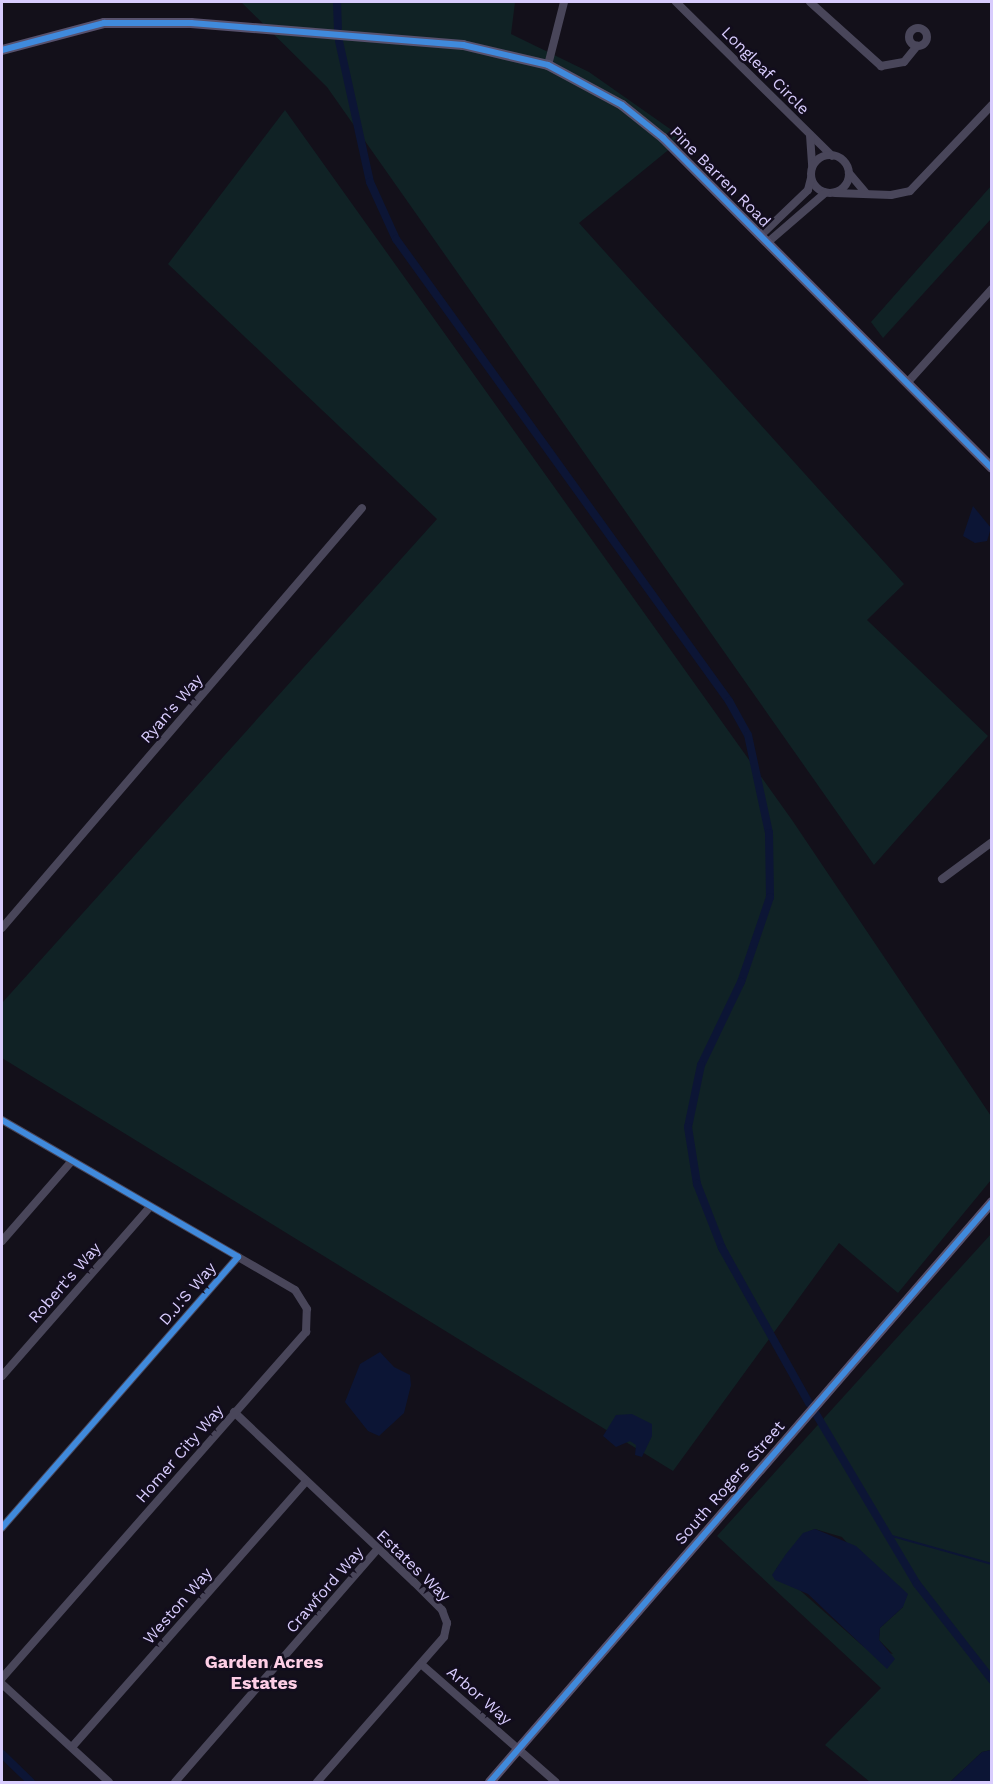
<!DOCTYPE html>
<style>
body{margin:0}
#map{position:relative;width:993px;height:1784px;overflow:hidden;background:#13101a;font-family:"Work Sans",sans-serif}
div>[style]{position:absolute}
.green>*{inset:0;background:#102225}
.water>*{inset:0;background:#0c1535}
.stream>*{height:2px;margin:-1px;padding:0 1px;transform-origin:1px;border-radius:1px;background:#0c1535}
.canal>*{height:8px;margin:-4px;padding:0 4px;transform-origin:4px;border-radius:4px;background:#0c1535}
.street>*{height:8px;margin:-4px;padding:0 4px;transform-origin:4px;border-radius:4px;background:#49465a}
.street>.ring{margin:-4px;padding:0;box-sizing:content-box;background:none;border:8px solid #49465a;border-radius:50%}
.secondary>*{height:10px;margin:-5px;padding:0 5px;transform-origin:5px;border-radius:5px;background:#57516d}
.cycleway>*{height:6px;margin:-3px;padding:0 3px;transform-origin:3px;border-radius:3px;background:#408adc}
span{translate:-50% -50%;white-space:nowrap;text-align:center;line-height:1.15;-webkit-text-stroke:5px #120d1d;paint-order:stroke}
.street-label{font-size:16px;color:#d8ccfd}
.neighbourhood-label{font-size:18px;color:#fdcee5;font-weight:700}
.frame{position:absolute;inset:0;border:3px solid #d8ccfd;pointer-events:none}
</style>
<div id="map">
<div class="green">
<i style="clip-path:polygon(241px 2px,515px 2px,511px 34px,589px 72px,683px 138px,579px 223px,904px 584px,867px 620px,988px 736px,874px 865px,327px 87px)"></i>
<i style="clip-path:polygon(285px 110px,792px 820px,991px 1116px,991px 1180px,898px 1293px,839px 1243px,673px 1471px,2px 1058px,2px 1003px,437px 519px,168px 264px)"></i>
<i style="clip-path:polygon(991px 186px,991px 219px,883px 338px,871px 322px)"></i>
<i style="clip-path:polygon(evenodd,991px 1234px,991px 1750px,982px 1752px,950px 1782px,870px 1782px,825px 1745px,881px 1688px,717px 1536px,991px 1234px,815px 1529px,842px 1537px,903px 1607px,880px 1628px,879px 1640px,893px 1654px,864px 1647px,776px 1569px,803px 1534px,815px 1529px)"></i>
</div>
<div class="water">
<i style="clip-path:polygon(973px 506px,991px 528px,987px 541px,975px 543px,963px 536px)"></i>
<i style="clip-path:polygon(380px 1352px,394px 1367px,410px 1375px,411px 1385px,404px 1413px,379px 1436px,368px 1431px,345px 1402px,360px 1364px)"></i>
<i style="clip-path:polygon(632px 1414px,652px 1424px,652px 1436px,642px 1457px,635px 1455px,636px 1445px,630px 1441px,616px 1447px,603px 1436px,616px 1415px)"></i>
<i style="clip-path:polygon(815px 1529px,856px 1546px,908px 1594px,903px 1607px,880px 1628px,879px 1640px,895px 1659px,887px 1669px,808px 1594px,775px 1580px,772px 1575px,786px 1554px,803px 1533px)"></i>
<i style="clip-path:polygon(991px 1750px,991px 1782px,950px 1782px,982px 1752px)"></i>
</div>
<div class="stream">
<i style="left:885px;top:1534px;width:111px;rotate:15.7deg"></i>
</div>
<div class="canal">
<i style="left:337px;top:2px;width:26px;rotate:88deg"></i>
<i style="left:339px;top:41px;width:144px;rotate:77.6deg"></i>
<i style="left:370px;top:182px;width:63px;rotate:65.5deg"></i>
<i style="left:396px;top:239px;width:570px;rotate:54.22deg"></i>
<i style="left:729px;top:701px;width:39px;rotate:61deg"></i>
<i style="left:748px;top:735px;width:100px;rotate:77.9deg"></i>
<i style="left:769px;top:833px;width:64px;rotate:89.1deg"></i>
<i style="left:770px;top:897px;width:90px;rotate:108.8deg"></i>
<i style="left:741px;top:982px;width:92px;rotate:115.7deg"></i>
<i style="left:701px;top:1065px;width:63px;rotate:101.8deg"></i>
<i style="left:688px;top:1127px;width:58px;rotate:81deg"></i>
<i style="left:697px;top:1184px;width:69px;rotate:68.7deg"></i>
<i style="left:722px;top:1248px;width:178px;rotate:60.7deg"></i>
<i style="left:816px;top:1414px;width:198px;rotate:59.3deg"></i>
<i style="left:917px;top:1584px;width:122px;rotate:52deg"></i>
<i style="left:2px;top:1754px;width:40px;rotate:44deg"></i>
</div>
<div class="street">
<i style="left:676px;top:2px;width:219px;rotate:44.6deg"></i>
<i style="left:810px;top:2px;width:96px;rotate:42deg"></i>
<i style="left:881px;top:66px;width:23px;rotate:-10deg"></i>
<i style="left:904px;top:62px;width:21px;rotate:-51deg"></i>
<i class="ring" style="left:909px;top:28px;width:10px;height:10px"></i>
<i style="left:548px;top:65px;width:65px;rotate:-75.7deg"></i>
<i style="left:810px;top:135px;width:31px;rotate:86deg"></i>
<i class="ring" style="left:811px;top:155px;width:30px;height:30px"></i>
<i style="left:849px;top:173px;width:25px;rotate:50deg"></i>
<i style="left:835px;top:193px;width:56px;rotate:2deg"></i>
<i style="left:891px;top:195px;width:19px;rotate:-12deg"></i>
<i style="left:910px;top:191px;width:119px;rotate:-46.4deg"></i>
<i style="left:760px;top:236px;width:66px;rotate:-43.8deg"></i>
<i style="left:808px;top:190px;width:12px;rotate:-76deg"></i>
<i style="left:767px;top:243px;width:77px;rotate:-40.8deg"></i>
<i style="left:907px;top:383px;width:127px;rotate:-47.9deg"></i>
<i style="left:942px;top:879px;width:62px;rotate:-36.5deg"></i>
<i style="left:2px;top:928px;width:553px;rotate:-49.4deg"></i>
<i style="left:2px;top:1120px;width:273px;rotate:30.1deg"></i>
<i style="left:238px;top:1257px;width:359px;rotate:131.1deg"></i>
<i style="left:2px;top:1241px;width:105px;rotate:-48.9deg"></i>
<i style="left:2px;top:1376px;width:223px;rotate:-48.8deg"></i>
<i style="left:234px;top:1412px;width:248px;rotate:43.4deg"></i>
<i style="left:414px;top:1582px;width:40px;rotate:45deg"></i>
<i style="left:442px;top:1610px;width:14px;rotate:69deg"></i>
<i style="left:447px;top:1623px;width:14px;rotate:102deg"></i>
<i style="left:444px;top:1637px;width:193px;rotate:131.2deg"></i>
<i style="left:421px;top:1664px;width:179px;rotate:41.2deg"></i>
<i style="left:2px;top:1678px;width:461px;rotate:-48.7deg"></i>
<i style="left:306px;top:1332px;width:23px;rotate:-88deg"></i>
<i style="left:307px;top:1309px;width:22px;rotate:-122deg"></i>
<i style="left:295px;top:1290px;width:66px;rotate:-149.9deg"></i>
<i style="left:2px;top:1684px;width:145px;rotate:42.5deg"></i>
<i style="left:72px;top:1747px;width:352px;rotate:-48.6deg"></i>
<i style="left:175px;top:1782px;width:308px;rotate:-49deg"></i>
</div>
<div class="secondary">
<i style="left:2px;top:50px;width:106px;rotate:-14.8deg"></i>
<i style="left:104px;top:23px;width:87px"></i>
<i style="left:191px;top:23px;width:273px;rotate:4.6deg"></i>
<i style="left:463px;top:45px;width:87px;rotate:13.2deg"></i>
<i style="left:548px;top:65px;width:84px;rotate:28.4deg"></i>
<i style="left:622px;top:105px;width:53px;rotate:38.8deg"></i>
<i style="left:663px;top:138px;width:466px;rotate:45.1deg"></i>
<i style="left:490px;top:1782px;width:767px;rotate:-49.12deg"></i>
</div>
<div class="cycleway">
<i style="left:2px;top:50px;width:106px;rotate:-14.8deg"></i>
<i style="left:104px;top:23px;width:87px"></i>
<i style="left:191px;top:23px;width:273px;rotate:4.6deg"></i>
<i style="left:463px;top:45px;width:87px;rotate:13.2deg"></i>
<i style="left:548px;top:65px;width:84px;rotate:28.4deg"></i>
<i style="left:622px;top:105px;width:53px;rotate:38.8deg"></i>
<i style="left:663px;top:138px;width:466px;rotate:45.1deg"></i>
<i style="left:2px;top:1120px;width:273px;rotate:30.1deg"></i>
<i style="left:238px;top:1257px;width:359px;rotate:131.1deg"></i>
<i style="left:490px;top:1782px;width:767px;rotate:-49.12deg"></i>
</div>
<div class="street-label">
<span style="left:765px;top:71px;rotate:45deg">Longleaf Circle</span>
<span style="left:720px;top:177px;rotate:45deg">Pine Barren Road</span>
<span style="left:172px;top:709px;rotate:-49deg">Ryan's Way</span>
<span style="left:65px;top:1283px;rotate:-49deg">Robert's Way</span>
<span style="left:188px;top:1294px;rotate:-49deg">D.J.'S Way</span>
<span style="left:180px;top:1454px;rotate:-49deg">Homer City Way</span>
<span style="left:730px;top:1483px;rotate:-49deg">South Rogers Street</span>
<span style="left:413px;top:1566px;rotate:44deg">Estates Way</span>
<span style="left:325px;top:1590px;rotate:-49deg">Crawford Way</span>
<span style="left:178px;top:1606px;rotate:-49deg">Weston Way</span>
<span style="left:479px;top:1696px;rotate:41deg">Arbor Way</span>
</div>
<div class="neighbourhood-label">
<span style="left:264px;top:1673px">Garden Acres<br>Estates</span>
</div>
<div class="frame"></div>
</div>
